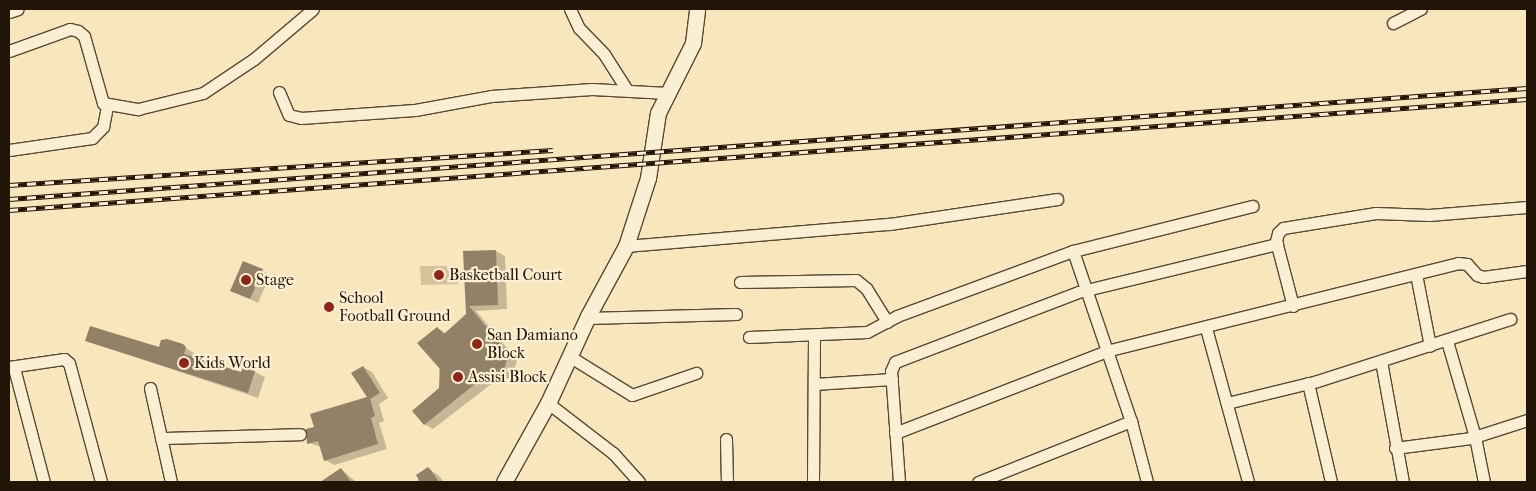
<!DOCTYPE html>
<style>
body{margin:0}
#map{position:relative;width:1536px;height:491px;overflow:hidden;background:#f8e6bc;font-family:"IM FELL French Canon",serif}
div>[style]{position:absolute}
.green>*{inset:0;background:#d4c29d}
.shadow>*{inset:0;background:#0003}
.building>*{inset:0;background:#928166}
.roads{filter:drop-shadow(1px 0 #584835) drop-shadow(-1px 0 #584835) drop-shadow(0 1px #584835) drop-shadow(0 -1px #584835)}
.street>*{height:11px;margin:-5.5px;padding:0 5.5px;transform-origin:5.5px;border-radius:5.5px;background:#faefd3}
.secondary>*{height:15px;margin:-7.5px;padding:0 7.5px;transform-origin:7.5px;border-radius:7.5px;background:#faefd3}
.rail>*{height:5px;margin-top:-2.5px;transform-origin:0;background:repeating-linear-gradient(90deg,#faefd3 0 9px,#231408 0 18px);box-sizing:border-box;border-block:1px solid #231408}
.dots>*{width:14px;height:14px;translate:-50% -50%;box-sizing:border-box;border:2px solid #faefd3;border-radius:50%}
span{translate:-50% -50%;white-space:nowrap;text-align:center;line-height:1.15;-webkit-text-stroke:4.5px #faefd3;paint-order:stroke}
.poi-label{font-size:16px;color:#231408}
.left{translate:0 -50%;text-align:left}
.frame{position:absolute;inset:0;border:10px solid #231408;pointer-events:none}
</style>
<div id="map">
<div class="green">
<i style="clip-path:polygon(420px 266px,458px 266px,458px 284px,421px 285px)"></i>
</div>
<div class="shadow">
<i style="clip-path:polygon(496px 251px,505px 256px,507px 309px,476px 311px,517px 360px,512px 377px,490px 385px,433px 429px,424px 424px,440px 389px,437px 328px,446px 333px,467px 315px,465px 252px)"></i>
<i style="clip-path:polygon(262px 270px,270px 275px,258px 303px,232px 290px)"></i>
<i style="clip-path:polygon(87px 341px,160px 348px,182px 345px,195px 354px,194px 359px,242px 374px,255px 372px,265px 377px,258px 398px)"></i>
<i style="clip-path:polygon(363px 367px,372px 372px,388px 398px,379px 404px,384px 421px,379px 423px,387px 449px,334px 465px,325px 460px,321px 447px,309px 443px,315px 428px,369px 398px)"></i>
<i style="clip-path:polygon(341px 469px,356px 482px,326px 482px,324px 480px)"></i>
<i style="clip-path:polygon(428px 469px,438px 475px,444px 482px,416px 482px)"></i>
</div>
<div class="building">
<i style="clip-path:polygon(496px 250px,498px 305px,469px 306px,509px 354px,503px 372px,480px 380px,424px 425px,412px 411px,439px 388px,440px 369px,417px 343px,437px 327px,444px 334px,466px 314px,463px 251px)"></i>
<i style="clip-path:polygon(243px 261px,263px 269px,250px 299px,230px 291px)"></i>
<i style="clip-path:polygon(90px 326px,159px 347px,161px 340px,167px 339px,183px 344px,186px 347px,184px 354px,241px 372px,243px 367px,255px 371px,248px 393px,85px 341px)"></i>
<i style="clip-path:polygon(363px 366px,380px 393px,370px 399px,375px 416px,371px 418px,378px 444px,324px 461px,318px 441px,307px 444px,306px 429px,314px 427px,310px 414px,367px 397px,351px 373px)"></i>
<i style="clip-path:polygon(428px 467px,431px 470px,439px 482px,420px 482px,416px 475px)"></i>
<i style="clip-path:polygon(341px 468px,351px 482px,320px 482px)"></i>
</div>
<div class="roads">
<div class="street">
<i style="left:570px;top:9px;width:21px;rotate:65deg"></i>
<i style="left:579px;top:28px;width:36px;rotate:46deg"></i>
<i style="left:604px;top:54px;width:43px;rotate:57.4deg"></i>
<i style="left:9px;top:12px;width:9px;rotate:-18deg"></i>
<i style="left:1393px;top:23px;width:31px;rotate:-27deg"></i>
<i style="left:9px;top:51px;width:65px;rotate:-19.8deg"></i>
<i style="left:70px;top:29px;width:8px;rotate:14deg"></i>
<i style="left:78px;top:31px;width:8px;rotate:40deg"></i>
<i style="left:84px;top:36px;width:70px;rotate:74.2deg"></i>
<i style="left:103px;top:103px;width:36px;rotate:10deg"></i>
<i style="left:138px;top:109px;width:67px;rotate:-13.8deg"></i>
<i style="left:203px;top:93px;width:61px;rotate:-33.7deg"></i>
<i style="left:254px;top:59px;width:77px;rotate:-40.3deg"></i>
<i style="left:279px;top:92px;width:25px;rotate:67deg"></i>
<i style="left:289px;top:115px;width:12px;rotate:14deg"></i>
<i style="left:301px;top:118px;width:114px;rotate:-4deg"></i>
<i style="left:415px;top:110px;width:77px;rotate:-10.4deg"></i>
<i style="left:491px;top:96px;width:101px;rotate:-4deg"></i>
<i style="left:592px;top:89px;width:76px;rotate:3deg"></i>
<i style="left:9px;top:150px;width:84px;rotate:-8.2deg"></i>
<i style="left:92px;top:138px;width:16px;rotate:-45deg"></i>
<i style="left:103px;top:127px;width:21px;rotate:-79deg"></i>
<i style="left:626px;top:246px;width:265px;rotate:-4.8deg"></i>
<i style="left:890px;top:224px;width:169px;rotate:-8.5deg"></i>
<i style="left:1073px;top:251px;width:180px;rotate:71.2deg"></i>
<i style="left:1131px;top:421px;width:63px;rotate:75.3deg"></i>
<i style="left:1416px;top:274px;width:73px;rotate:79deg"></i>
<i style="left:740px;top:282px;width:116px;rotate:-1deg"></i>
<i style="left:856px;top:280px;width:13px;rotate:39deg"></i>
<i style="left:866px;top:288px;width:40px;rotate:58deg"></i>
<i style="left:1293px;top:306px;width:67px;rotate:-104.7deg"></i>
<i style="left:1276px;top:241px;width:8px;rotate:-76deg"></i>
<i style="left:1278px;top:233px;width:7px;rotate:-45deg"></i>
<i style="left:1283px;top:228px;width:94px;rotate:-9.2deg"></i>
<i style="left:1376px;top:213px;width:53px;rotate:2.2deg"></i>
<i style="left:1429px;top:215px;width:98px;rotate:-4.7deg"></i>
<i style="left:587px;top:318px;width:149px;rotate:-1.5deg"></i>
<i style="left:1206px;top:328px;width:160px;rotate:74.7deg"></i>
<i style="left:749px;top:337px;width:118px;rotate:-2.4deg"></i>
<i style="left:867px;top:332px;width:34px;rotate:-28deg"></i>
<i style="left:897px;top:316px;width:188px;rotate:-20.3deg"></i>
<i style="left:1073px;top:251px;width:185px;rotate:-14.1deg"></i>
<i style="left:1447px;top:341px;width:100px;rotate:73.7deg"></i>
<i style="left:1475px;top:437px;width:46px;rotate:78.7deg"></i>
<i style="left:569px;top:356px;width:74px;rotate:31.8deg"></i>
<i style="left:632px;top:395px;width:68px;rotate:-19deg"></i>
<i style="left:1381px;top:361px;width:123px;rotate:79.7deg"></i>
<i style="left:9px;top:367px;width:56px;rotate:-8.3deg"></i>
<i style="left:64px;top:359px;width:6px;rotate:39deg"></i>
<i style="left:69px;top:363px;width:123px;rotate:74.9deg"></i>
<i style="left:14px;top:368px;width:118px;rotate:75.3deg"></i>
<i style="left:1308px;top:383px;width:102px;rotate:76.9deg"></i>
<i style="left:814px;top:384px;width:78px;rotate:-3.7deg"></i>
<i style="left:150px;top:388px;width:96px;rotate:77.4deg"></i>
<i style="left:548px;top:403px;width:82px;rotate:37.6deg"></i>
<i style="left:613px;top:453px;width:39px;rotate:48deg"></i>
<i style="left:1227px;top:403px;width:93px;rotate:-13.7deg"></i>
<i style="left:1317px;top:381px;width:203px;rotate:-17.8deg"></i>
<i style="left:895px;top:433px;width:226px;rotate:-21.2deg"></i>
<i style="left:1106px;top:351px;width:363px;rotate:-14deg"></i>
<i style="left:1458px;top:263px;width:9px;rotate:6deg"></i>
<i style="left:1467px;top:264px;width:15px;rotate:48deg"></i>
<i style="left:1477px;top:275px;width:6px;rotate:18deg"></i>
<i style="left:1483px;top:277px;width:44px;rotate:-7.8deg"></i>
<i style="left:161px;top:438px;width:139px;rotate:-1.6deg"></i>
<i style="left:726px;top:439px;width:43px;rotate:88.7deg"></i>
<i style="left:1395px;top:448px;width:77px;rotate:-7.5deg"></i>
<i style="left:1471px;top:438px;width:59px;rotate:-17.8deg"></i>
<i style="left:813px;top:482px;width:147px;rotate:-89.6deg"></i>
<i style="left:899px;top:482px;width:111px;rotate:-94.1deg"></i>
<i style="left:891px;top:371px;width:10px;rotate:-66deg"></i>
<i style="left:895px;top:362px;width:196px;rotate:-20.9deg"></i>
<i style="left:1078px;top:292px;width:205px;rotate:-13.6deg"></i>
<i style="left:978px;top:482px;width:165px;rotate:-21.7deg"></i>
</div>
<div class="secondary">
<i style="left:504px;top:482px;width:90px;rotate:-60.9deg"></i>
<i style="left:548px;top:403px;width:96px;rotate:-65.3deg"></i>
<i style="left:588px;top:316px;width:80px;rotate:-61.5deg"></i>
<i style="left:626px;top:246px;width:71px;rotate:-72.1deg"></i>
<i style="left:648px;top:178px;width:66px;rotate:-81.3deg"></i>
<i style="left:658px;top:113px;width:78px;rotate:-63.4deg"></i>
<i style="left:693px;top:43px;width:34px;rotate:-83deg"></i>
</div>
</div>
<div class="rail">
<i style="left:9px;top:185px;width:545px;rotate:-3.68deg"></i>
<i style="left:9px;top:199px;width:1522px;rotate:-4.18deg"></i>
<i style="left:9px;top:210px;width:1522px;rotate:-4.18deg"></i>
</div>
<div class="dots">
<i style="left:439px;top:275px;background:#8f2418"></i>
<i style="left:246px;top:280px;background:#8f2418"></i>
<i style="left:329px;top:307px;background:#8f2418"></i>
<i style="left:477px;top:344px;background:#8f2418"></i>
<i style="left:184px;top:363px;background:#8f2418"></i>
<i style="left:458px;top:377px;background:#8f2418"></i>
</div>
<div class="poi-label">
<span class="left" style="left:449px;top:275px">Basketball Court</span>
<span class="left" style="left:256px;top:280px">Stage</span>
<span class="left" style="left:339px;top:307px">School<br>Football Ground</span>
<span class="left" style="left:487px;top:344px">San Damiano<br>Block</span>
<span class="left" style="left:194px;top:363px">Kids World</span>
<span class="left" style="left:468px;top:377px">Assisi Block</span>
</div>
<div class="frame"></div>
</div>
